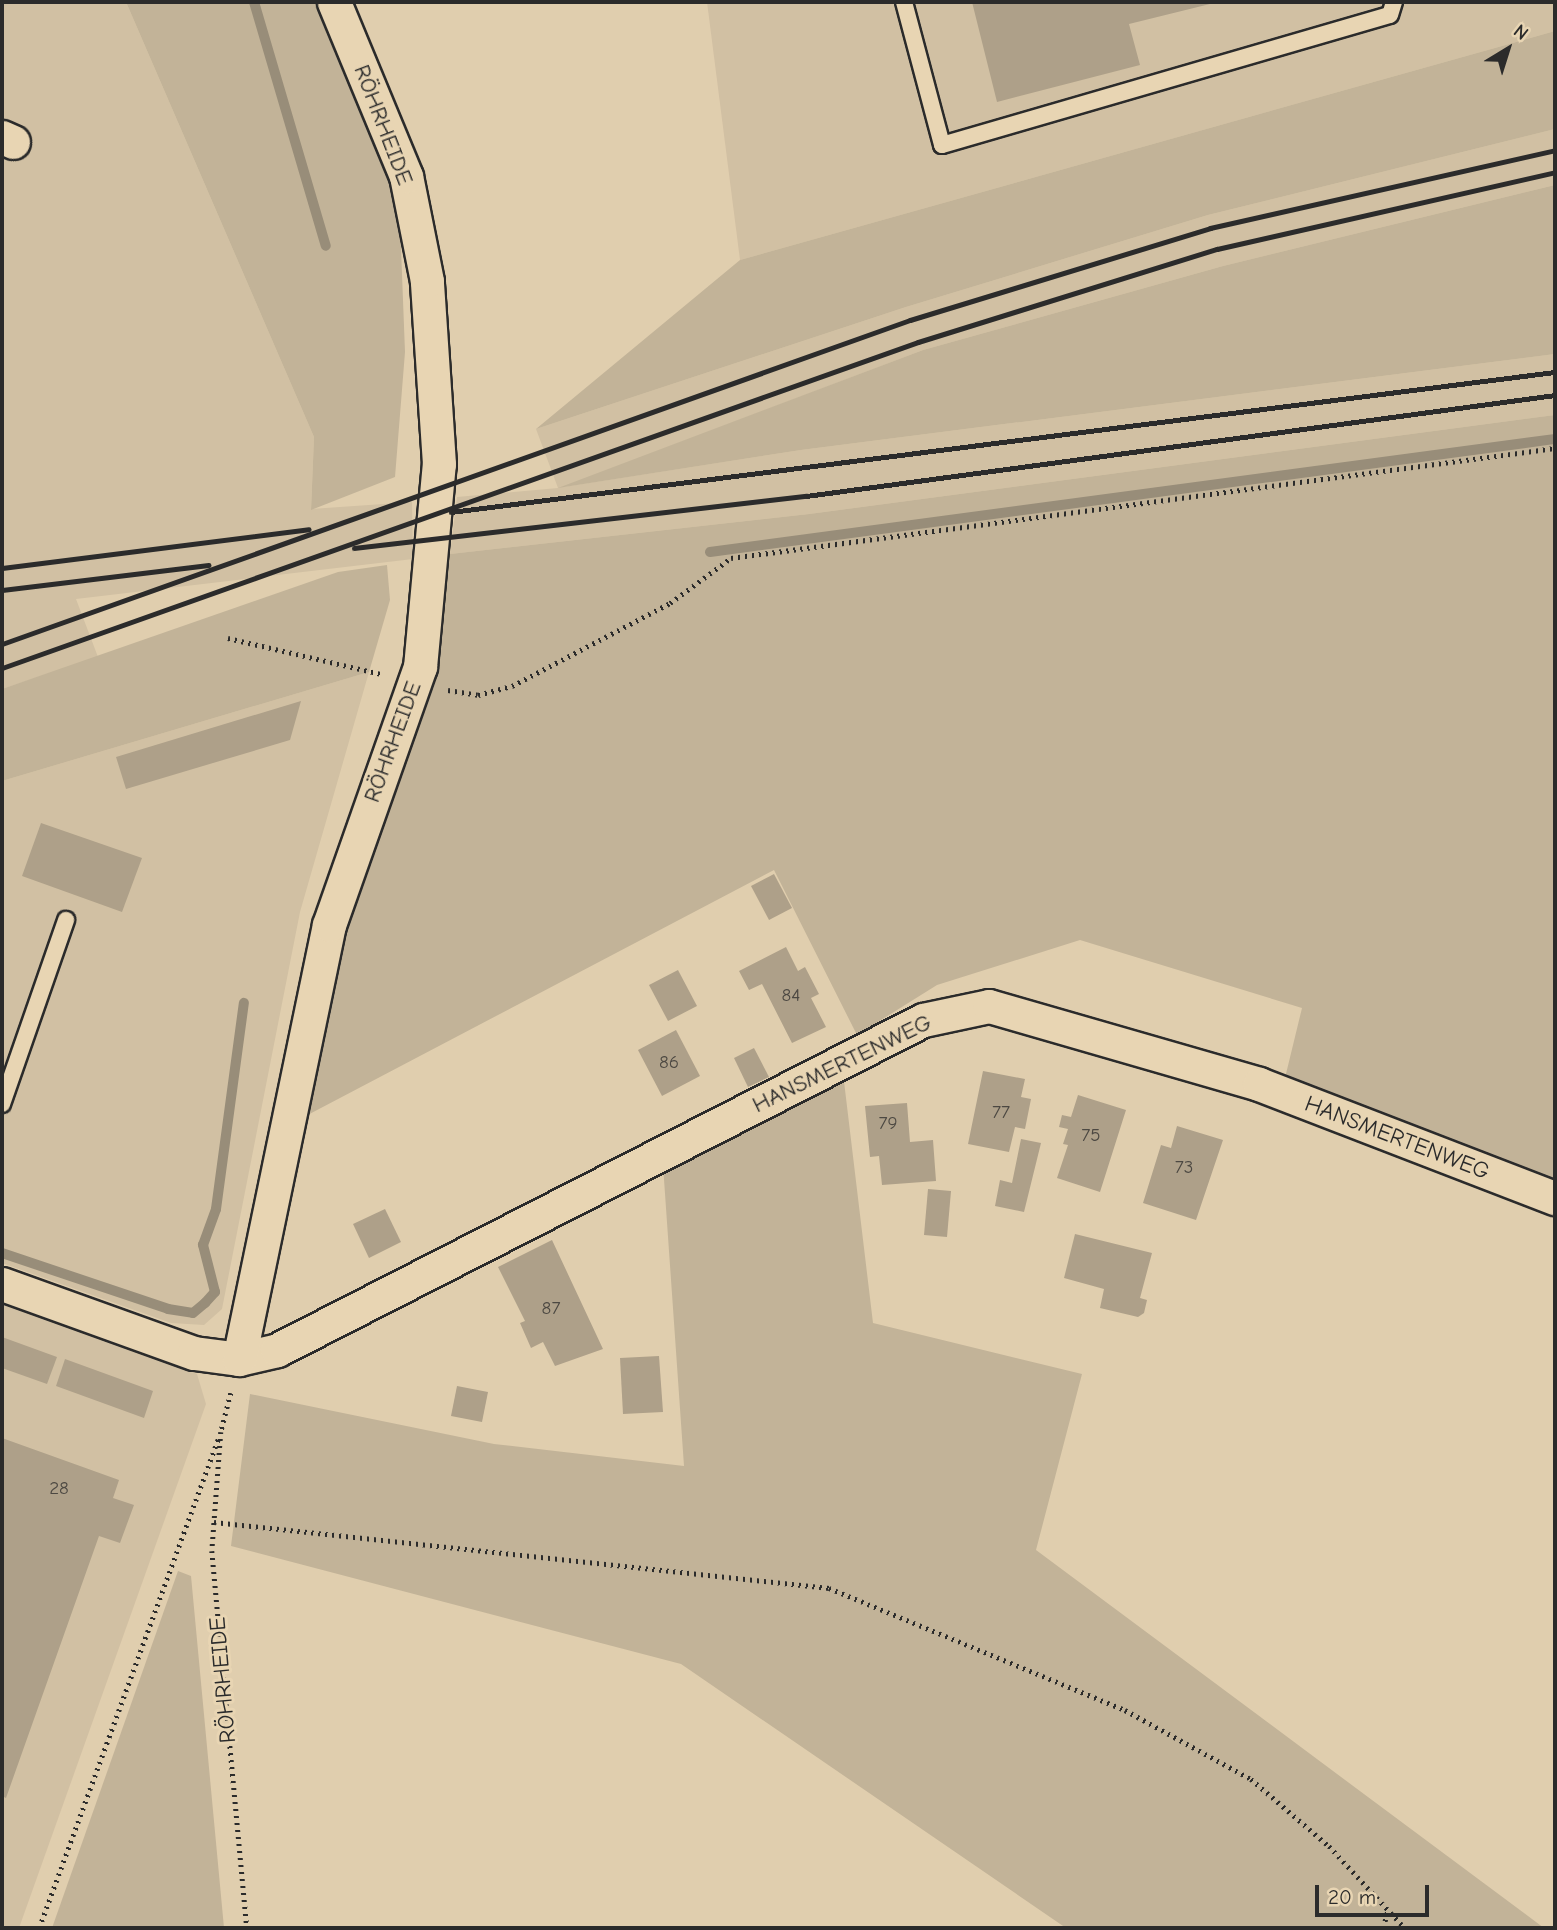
<!DOCTYPE html>
<meta charset="utf-8">
<style>
body{margin:0}
#map{position:relative;width:1557px;height:1930px;overflow:hidden;background:#e0ceae;font-family:"Comic Neue",sans-serif}
div>[style]{position:absolute}
.built>*{inset:0;background:#d1c0a3}
.green>*{inset:0;background:#c2b398}
.stream>*{height:10px;margin:-5px;padding:0 5px;transform-origin:5px;border-radius:5px;background:#988d79}
.building>*{inset:0;background:#aea089}
.path>*{height:4.5px;margin-top:-2.25px;transform-origin:0;background:repeating-linear-gradient(90deg,#2b2b2b 0 2px,transparent 0 7px)}
.roads{filter:drop-shadow(2px 0 #2b2b2b) drop-shadow(-2px 0 #2b2b2b) drop-shadow(0 2px #2b2b2b) drop-shadow(0 -2px #2b2b2b)}
.service>*{height:16px;margin:-8px;padding:0 8px;transform-origin:8px;border-radius:8px;background:#e8d5b3}
.minor>*{height:33px;margin:-16.5px;padding:0 16.5px;transform-origin:16.5px;border-radius:16.5px;background:#e8d5b3}
.rail>*{height:5px;margin:-2.5px;padding:0 2.5px;transform-origin:2.5px;border-radius:2.5px;background:#2b2b2b}
span{translate:-50% -50%;white-space:nowrap;text-align:center;line-height:1.15;-webkit-text-stroke:6px #e8d5b3;paint-order:stroke}
.number-label{font-size:19px;color:#4c4842}
.number-label span{-webkit-text-stroke-width:0}
.street-label{font-size:23px;color:#2b2b2b}
.frame{position:absolute;inset:0;border:4px solid #2b2b2b;pointer-events:none}
.north{position:absolute;left:1473px;top:14px;width:70px;height:70px;-webkit-text-stroke:5px #e8d5b3;paint-order:stroke;rotate:38deg;font-size:19px;font-weight:700;line-height:28px;text-align:center;color:#2b2b2b}
.north::after{content:'';display:block;margin:auto;width:24px;height:32px;background:#2b2b2b;clip-path:polygon(50% 0,100% 100%,50% 72%,0 100%)}
.scale{position:absolute;left:1315px;top:1885px;width:114px;height:32px;box-sizing:border-box;border:4px solid #2b2b2b;border-top:0;padding-left:9px;font-size:21px;line-height:24px;white-space:nowrap;color:#2b2b2b;-webkit-text-stroke:5px #e8d5b3;paint-order:stroke}
</style>
<div id="map">
<div class="built">
<i style="clip-path:polygon(2px 2px,126px 2px,314px 437px,311px 509px,412px 502px,413px 559px,76px 599px,98px 657px,2px 689px)"></i>
<i style="clip-path:polygon(707px 2px,1555px 2px,1555px 31px,740px 260px)"></i>
<i style="clip-path:polygon(1555px 129px,1555px 185px,1223px 266px,923px 350px,563px 487px,801px 450px,1555px 354px,1555px 415px,809px 514px,450px 554px,457px 497px,558px 488px,536px 429px,906px 307px,1208px 215px)"></i>
<i style="clip-path:polygon(369px 672px,300px 912px,222px 1309px,204px 1325px,171px 1323px,2px 1263px,2px 781px)"></i>
<i style="clip-path:polygon(2px 1299px,197px 1374px,206px 1404px,19px 1928px,2px 1928px)"></i>
</div>
<div class="green">
<i style="clip-path:polygon(126px 2px,315px 2px,399px 196px,405px 352px,395px 477px,311px 510px,314px 437px)"></i>
<i style="clip-path:polygon(1555px 31px,1555px 129px,1208px 215px,906px 307px,536px 429px,740px 260px)"></i>
<i style="clip-path:polygon(1555px 185px,1555px 354px,801px 450px,558px 488px,923px 350px,1223px 266px)"></i>
<i style="clip-path:polygon(1555px 415px,1555px 1179px,1285px 1078px,1302px 1008px,1080px 940px,937px 985px,857px 1035px,774px 870px,300px 1119px,341px 935px,366px 856px,437px 671px,450px 554px,809px 514px)"></i>
<i style="clip-path:polygon(387px 565px,390px 600px,369px 672px,2px 781px,2px 689px,338px 572px)"></i>
<i style="clip-path:polygon(843px 1073px,873px 1323px,1082px 1374px,1036px 1550px,1544px 1928px,1066px 1928px,681px 1664px,231px 1546px,250px 1394px,494px 1444px,684px 1466px,663px 1165px)"></i>
<i style="clip-path:polygon(178px 1571px,191px 1576px,224px 1928px,52px 1928px)"></i>
</div>
<div class="stream">
<i style="left:254px;top:2px;width:254px;rotate:73.6deg"></i>
<i style="left:710px;top:552px;width:853px;rotate:-7.62deg"></i>
<i style="left:2px;top:1253px;width:175px;rotate:18.6deg"></i>
<i style="left:168px;top:1309px;width:25px;rotate:9deg"></i>
<i style="left:193px;top:1313px;width:16px;rotate:-40deg"></i>
<i style="left:205px;top:1303px;width:15px;rotate:-48deg"></i>
<i style="left:215px;top:1292px;width:49px;rotate:-104.3deg"></i>
<i style="left:203px;top:1245px;width:38px;rotate:-70deg"></i>
<i style="left:216px;top:1209px;width:208px;rotate:-82.3deg"></i>
</div>
<div class="building">
<i style="clip-path:polygon(972px 2px,1214px 2px,1214px 3px,1129px 24px,1140px 65px,997px 102px)"></i>
<i style="clip-path:polygon(301px 701px,290px 740px,126px 789px,116px 757px)"></i>
<i style="clip-path:polygon(41px 823px,142px 858px,122px 912px,22px 876px)"></i>
<i style="clip-path:polygon(774px 874px,792px 908px,769px 920px,751px 886px)"></i>
<i style="clip-path:polygon(786px 947px,798px 971px,805px 967px,819px 994px,811px 998px,826px 1027px,792px 1043px,762px 984px,749px 990px,739px 971px)"></i>
<i style="clip-path:polygon(678px 970px,697px 1006px,668px 1021px,649px 985px)"></i>
<i style="clip-path:polygon(676px 1030px,700px 1076px,662px 1096px,638px 1050px)"></i>
<i style="clip-path:polygon(754px 1048px,769px 1077px,748px 1087px,734px 1058px)"></i>
<i style="clip-path:polygon(983px 1071px,1025px 1079px,1021px 1097px,1031px 1099px,1025px 1129px,1015px 1127px,1009px 1152px,968px 1144px)"></i>
<i style="clip-path:polygon(1078px 1095px,1126px 1110px,1100px 1192px,1057px 1178px,1068px 1145px,1063px 1144px,1068px 1129px,1059px 1127px,1062px 1115px,1071px 1117px)"></i>
<i style="clip-path:polygon(907px 1103px,910px 1142px,933px 1140px,936px 1181px,882px 1185px,879px 1156px,870px 1157px,865px 1106px)"></i>
<i style="clip-path:polygon(1177px 1126px,1223px 1140px,1196px 1220px,1143px 1203px,1161px 1145px,1171px 1148px)"></i>
<i style="clip-path:polygon(1021px 1139px,1041px 1143px,1024px 1212px,995px 1206px,1000px 1180px,1012px 1183px)"></i>
<i style="clip-path:polygon(928px 1189px,951px 1191px,947px 1237px,924px 1235px)"></i>
<i style="clip-path:polygon(385px 1209px,401px 1242px,369px 1258px,353px 1224px)"></i>
<i style="clip-path:polygon(1075px 1234px,1152px 1253px,1140px 1298px,1147px 1300px,1144px 1313px,1138px 1317px,1100px 1308px,1104px 1289px,1064px 1278px)"></i>
<i style="clip-path:polygon(552px 1240px,603px 1349px,555px 1366px,543px 1342px,531px 1348px,520px 1323px,525px 1321px,498px 1267px)"></i>
<i style="clip-path:polygon(2px 1337px,57px 1357px,47px 1384px,2px 1368px)"></i>
<i style="clip-path:polygon(659px 1356px,663px 1412px,623px 1414px,620px 1358px)"></i>
<i style="clip-path:polygon(65px 1359px,153px 1391px,144px 1418px,56px 1386px)"></i>
<i style="clip-path:polygon(457px 1386px,488px 1392px,482px 1422px,451px 1416px)"></i>
<i style="clip-path:polygon(2px 1438px,119px 1480px,113px 1498px,134px 1505px,120px 1543px,99px 1536px,6px 1798px,2px 1796px)"></i>
</div>
<div class="path">
<i style="left:228px;top:638px;width:158px;rotate:13.2deg"></i>
<i style="left:448px;top:690px;width:30px;rotate:9deg"></i>
<i style="left:478px;top:695px;width:35px;rotate:-15deg"></i>
<i style="left:512px;top:686px;width:178px;rotate:-27.7deg"></i>
<i style="left:670px;top:603px;width:76px;rotate:-36.4deg"></i>
<i style="left:731px;top:558px;width:831px;rotate:-7.6deg"></i>
<i style="left:231px;top:1393px;width:40px;rotate:104.4deg"></i>
<i style="left:221px;top:1432px;width:119px;rotate:94.3deg"></i>
<i style="left:212px;top:1551px;width:379px;rotate:84.7deg"></i>
<i style="left:214px;top:1522px;width:619px;rotate:6.13deg"></i>
<i style="left:829px;top:1588px;width:320px;rotate:22.4deg"></i>
<i style="left:1125px;top:1710px;width:144px;rotate:28.7deg"></i>
<i style="left:1251px;top:1779px;width:103px;rotate:40.7deg"></i>
<i style="left:1329px;top:1846px;width:112px;rotate:47.2deg"></i>
<i style="left:39px;top:1928px;width:521px;rotate:-69.89deg"></i>
<i style="left:1383px;top:1928px;width:20px;rotate:-75deg"></i>
</div>
<div class="roads">
<div class="service">
<i style="left:904px;top:2px;width:148px;rotate:75.1deg"></i>
<i style="left:942px;top:145px;width:466px;rotate:-16.2deg"></i>
<i style="left:1390px;top:15px;width:14px;rotate:-73deg"></i>
<i style="left:2px;top:1104px;width:195px;rotate:-70.8deg"></i>
</div>
<div class="minor">
<i style="left:2px;top:137px;width:12px;rotate:24deg"></i>
<i style="left:2px;top:1284px;width:204px;rotate:19.8deg"></i>
<i style="left:194px;top:1353px;width:45px;rotate:7.6deg"></i>
<i style="left:239px;top:1359px;width:39px;rotate:-13deg"></i>
<i style="left:277px;top:1350px;width:725px;rotate:-27.06deg"></i>
<i style="left:923px;top:1020px;width:67px;rotate:-12deg"></i>
<i style="left:989px;top:1006px;width:281px;rotate:16.1deg"></i>
<i style="left:1259px;top:1084px;width:317px;rotate:21.1deg"></i>
<i style="left:239px;top:1359px;width:443px;rotate:-78.3deg"></i>
<i style="left:329px;top:925px;width:274px;rotate:-70.6deg"></i>
<i style="left:420px;top:667px;width:204px;rotate:-84.7deg"></i>
<i style="left:439px;top:464px;width:183px;rotate:-93.8deg"></i>
<i style="left:427px;top:281px;width:107px;rotate:-101.3deg"></i>
<i style="left:406px;top:176px;width:188px;rotate:-112.5deg"></i>
</div>
</div>
<div class="rail">
<i style="left:451px;top:512px;width:1113px;rotate:-7.23deg"></i>
<i style="left:354px;top:548px;width:455px;rotate:-6.6deg"></i>
<i style="left:806px;top:496px;width:756px;rotate:-7.68deg"></i>
<i style="left:2px;top:568px;width:309px;rotate:-7.2deg"></i>
<i style="left:2px;top:590px;width:208px;rotate:-6.9deg"></i>
<i style="left:2px;top:644px;width:964px;rotate:-19.64deg"></i>
<i style="left:910px;top:320px;width:314px;rotate:-17deg"></i>
<i style="left:1210px;top:228px;width:354px;rotate:-12.7deg"></i>
<i style="left:2px;top:668px;width:972px;rotate:-19.59deg"></i>
<i style="left:918px;top:342px;width:313px;rotate:-17.3deg"></i>
<i style="left:1217px;top:249px;width:347px;rotate:-12.8deg"></i>
</div>
<div class="number-label">
<span style="left:791px;top:996px">84</span>
<span style="left:669px;top:1063px">86</span>
<span style="left:1001px;top:1113px">77</span>
<span style="left:888px;top:1124px">79</span>
<span style="left:1091px;top:1136px">75</span>
<span style="left:1184px;top:1168px">73</span>
<span style="left:551px;top:1309px">87</span>
<span style="left:59px;top:1489px">28</span>
</div>
<div class="street-label">
<span style="left:383px;top:125px;rotate:69deg">RÖHRHEIDE</span>
<span style="left:393px;top:742px;rotate:-70deg">RÖHRHEIDE</span>
<span style="left:842px;top:1064px;rotate:-26deg">HANSMERTENWEG</span>
<span style="left:1397px;top:1138px;rotate:21deg">HANSMERTENWEG</span>
<span style="left:223px;top:1680px;rotate:-95deg">RÖHRHEIDE</span>
</div>
<div class="frame"></div>
<div class="north">N</div>
<div class="scale">20 m</div>
</div>
